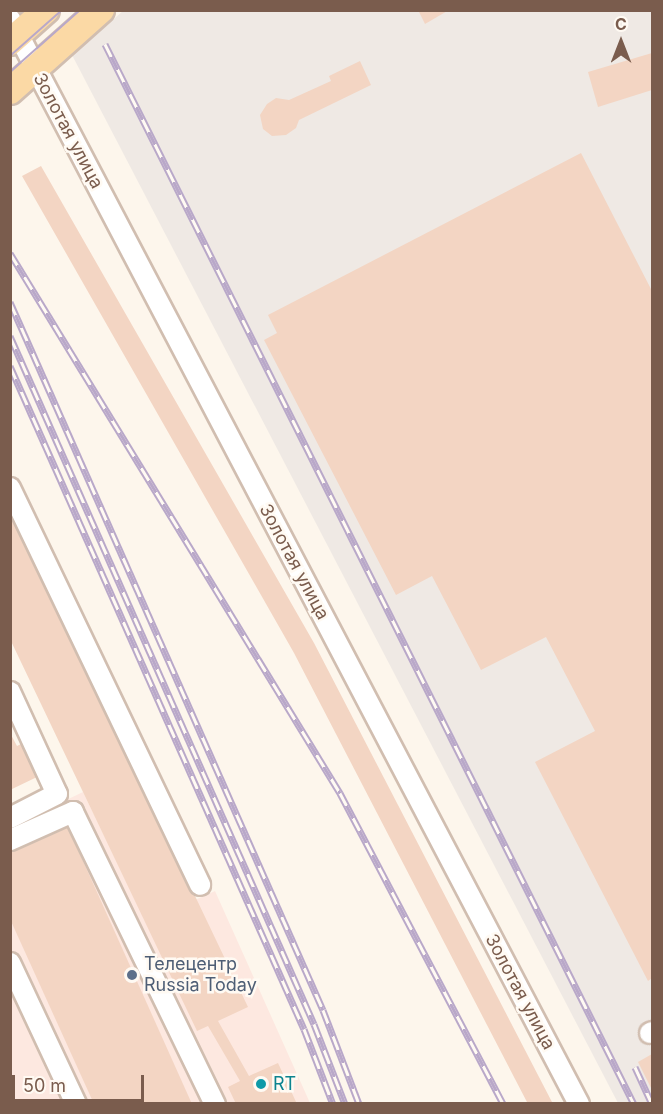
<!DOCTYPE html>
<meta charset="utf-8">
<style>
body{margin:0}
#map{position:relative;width:663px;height:1114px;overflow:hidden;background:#fdf6ec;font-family:Inter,sans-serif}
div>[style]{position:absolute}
.commercial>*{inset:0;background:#fde8e0}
.industrial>*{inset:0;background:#efe9e4}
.building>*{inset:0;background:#f3d5c3}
.roads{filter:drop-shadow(2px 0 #d1beb0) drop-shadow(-2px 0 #d1beb0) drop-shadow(0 2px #d1beb0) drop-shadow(0 -2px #d1beb0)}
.minor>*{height:20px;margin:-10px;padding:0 10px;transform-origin:10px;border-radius:10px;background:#fff}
.major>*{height:26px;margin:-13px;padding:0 13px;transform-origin:13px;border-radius:13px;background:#fbd9a5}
.tram>*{height:1.5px;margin:-0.75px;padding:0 0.75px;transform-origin:0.75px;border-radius:0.75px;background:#b9a8c9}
.rail>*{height:7px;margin-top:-3.5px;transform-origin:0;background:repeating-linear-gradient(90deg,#fffaf3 0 14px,#b9a8c9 0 28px);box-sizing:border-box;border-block:2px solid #b9a8c9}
.dots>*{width:16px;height:16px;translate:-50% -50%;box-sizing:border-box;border:3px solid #fffaf3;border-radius:50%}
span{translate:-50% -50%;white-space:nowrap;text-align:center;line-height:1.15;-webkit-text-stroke:5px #fffaf3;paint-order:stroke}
.street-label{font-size:18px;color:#7a5c4d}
.service-label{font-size:18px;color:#4e5e75}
.left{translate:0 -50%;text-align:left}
.culture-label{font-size:18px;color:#0d838f}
.frame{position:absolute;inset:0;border:12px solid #7a5c4d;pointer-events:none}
.north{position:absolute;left:591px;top:12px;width:60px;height:60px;-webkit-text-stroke:4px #fffaf3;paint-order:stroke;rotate:0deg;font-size:16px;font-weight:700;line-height:24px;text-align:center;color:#7a5c4d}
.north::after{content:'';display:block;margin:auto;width:21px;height:27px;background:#7a5c4d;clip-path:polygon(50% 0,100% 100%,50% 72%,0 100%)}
.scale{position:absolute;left:12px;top:1075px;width:132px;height:27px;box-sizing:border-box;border:3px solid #7a5c4d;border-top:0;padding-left:8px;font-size:18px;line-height:21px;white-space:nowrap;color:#7a5c4d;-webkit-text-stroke:4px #fffaf3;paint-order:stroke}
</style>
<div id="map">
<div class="commercial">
<i style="clip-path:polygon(83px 792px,146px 922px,215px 891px,310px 1103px,11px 1103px,10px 827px)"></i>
</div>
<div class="industrial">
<i style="clip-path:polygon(123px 11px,652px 11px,652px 1103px,618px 1103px,72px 55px)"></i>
</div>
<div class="building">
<i style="clip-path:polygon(418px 10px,449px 10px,425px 24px)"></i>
<i style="clip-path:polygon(652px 53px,652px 90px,598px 107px,588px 72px)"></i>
<i style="clip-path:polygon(360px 61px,371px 85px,299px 120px,296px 128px,286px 135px,272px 136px,263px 129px,260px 115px,267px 104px,276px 98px,289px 100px,331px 81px,329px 76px)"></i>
<i style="clip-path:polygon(581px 153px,652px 291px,652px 978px,648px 981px,535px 762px,595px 731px,546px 637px,481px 670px,432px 576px,396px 595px,264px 340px,277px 333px,268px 315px)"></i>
<i style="clip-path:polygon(41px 166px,314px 643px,553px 1104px,528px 1104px,294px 653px,22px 176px)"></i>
<i style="clip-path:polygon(10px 508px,248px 1007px,218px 1021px,249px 1076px,278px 1063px,297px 1104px,236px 1104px,228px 1087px,240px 1081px,208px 1026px,197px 1031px,10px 639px)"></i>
<i style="clip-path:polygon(10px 733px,17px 746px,21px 744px,37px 777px,10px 790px)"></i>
<i style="clip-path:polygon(66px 823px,192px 1104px,94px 1104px,10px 919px,10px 848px)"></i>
<i style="clip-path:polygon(652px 1054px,652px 1090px,638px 1062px)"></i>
</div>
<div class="roads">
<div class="minor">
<i style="left:10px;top:19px;width:1225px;rotate:62.33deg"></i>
<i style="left:10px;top:488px;width:440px;rotate:64.4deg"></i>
<i style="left:10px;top:692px;width:112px;rotate:65.3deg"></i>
<i style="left:57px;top:794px;width:53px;rotate:152.9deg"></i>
<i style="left:10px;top:840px;width:69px;rotate:-24deg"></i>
<i style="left:73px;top:812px;width:325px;rotate:64.1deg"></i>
<i style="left:10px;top:963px;width:156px;rotate:64.9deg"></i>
<i style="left:650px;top:1033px;width:2px;rotate:-27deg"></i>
</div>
<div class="major">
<i style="left:10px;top:42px;width:48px;rotate:-41.6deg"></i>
<i style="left:10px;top:91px;width:122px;rotate:-41.7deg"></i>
</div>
</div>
<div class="tram">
<i style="left:10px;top:56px;width:69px;rotate:-41.5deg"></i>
<i style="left:10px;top:72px;width:94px;rotate:-41.5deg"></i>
</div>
<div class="rail">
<i style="left:105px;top:44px;width:1185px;rotate:63.48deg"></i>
<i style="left:10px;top:253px;width:633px;rotate:58.57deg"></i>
<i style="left:340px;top:793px;width:351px;rotate:62.3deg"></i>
<i style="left:10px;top:302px;width:774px;rotate:66.15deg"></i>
<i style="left:323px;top:1010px;width:101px;rotate:69deg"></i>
<i style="left:10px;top:336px;width:752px;rotate:66.16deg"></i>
<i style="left:314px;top:1024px;width:86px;rotate:68.8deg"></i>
<i style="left:10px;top:366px;width:725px;rotate:66.09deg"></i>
<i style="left:304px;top:1029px;width:80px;rotate:68.9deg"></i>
<i style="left:635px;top:1067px;width:41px;rotate:65.3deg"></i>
</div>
<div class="dots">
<i style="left:132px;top:975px;background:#5c6f8a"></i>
<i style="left:261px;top:1084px;background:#0f9aa8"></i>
</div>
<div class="street-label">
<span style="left:68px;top:131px;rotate:62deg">Золотая улица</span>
<span style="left:294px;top:562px;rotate:62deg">Золотая улица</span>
<span style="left:520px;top:992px;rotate:62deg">Золотая улица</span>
</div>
<div class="service-label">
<span class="left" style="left:144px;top:975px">Телецентр<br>Russia Today</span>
</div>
<div class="culture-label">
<span class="left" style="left:273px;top:1084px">RT</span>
</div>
<div class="frame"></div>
<div class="north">С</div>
<div class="scale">50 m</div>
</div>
